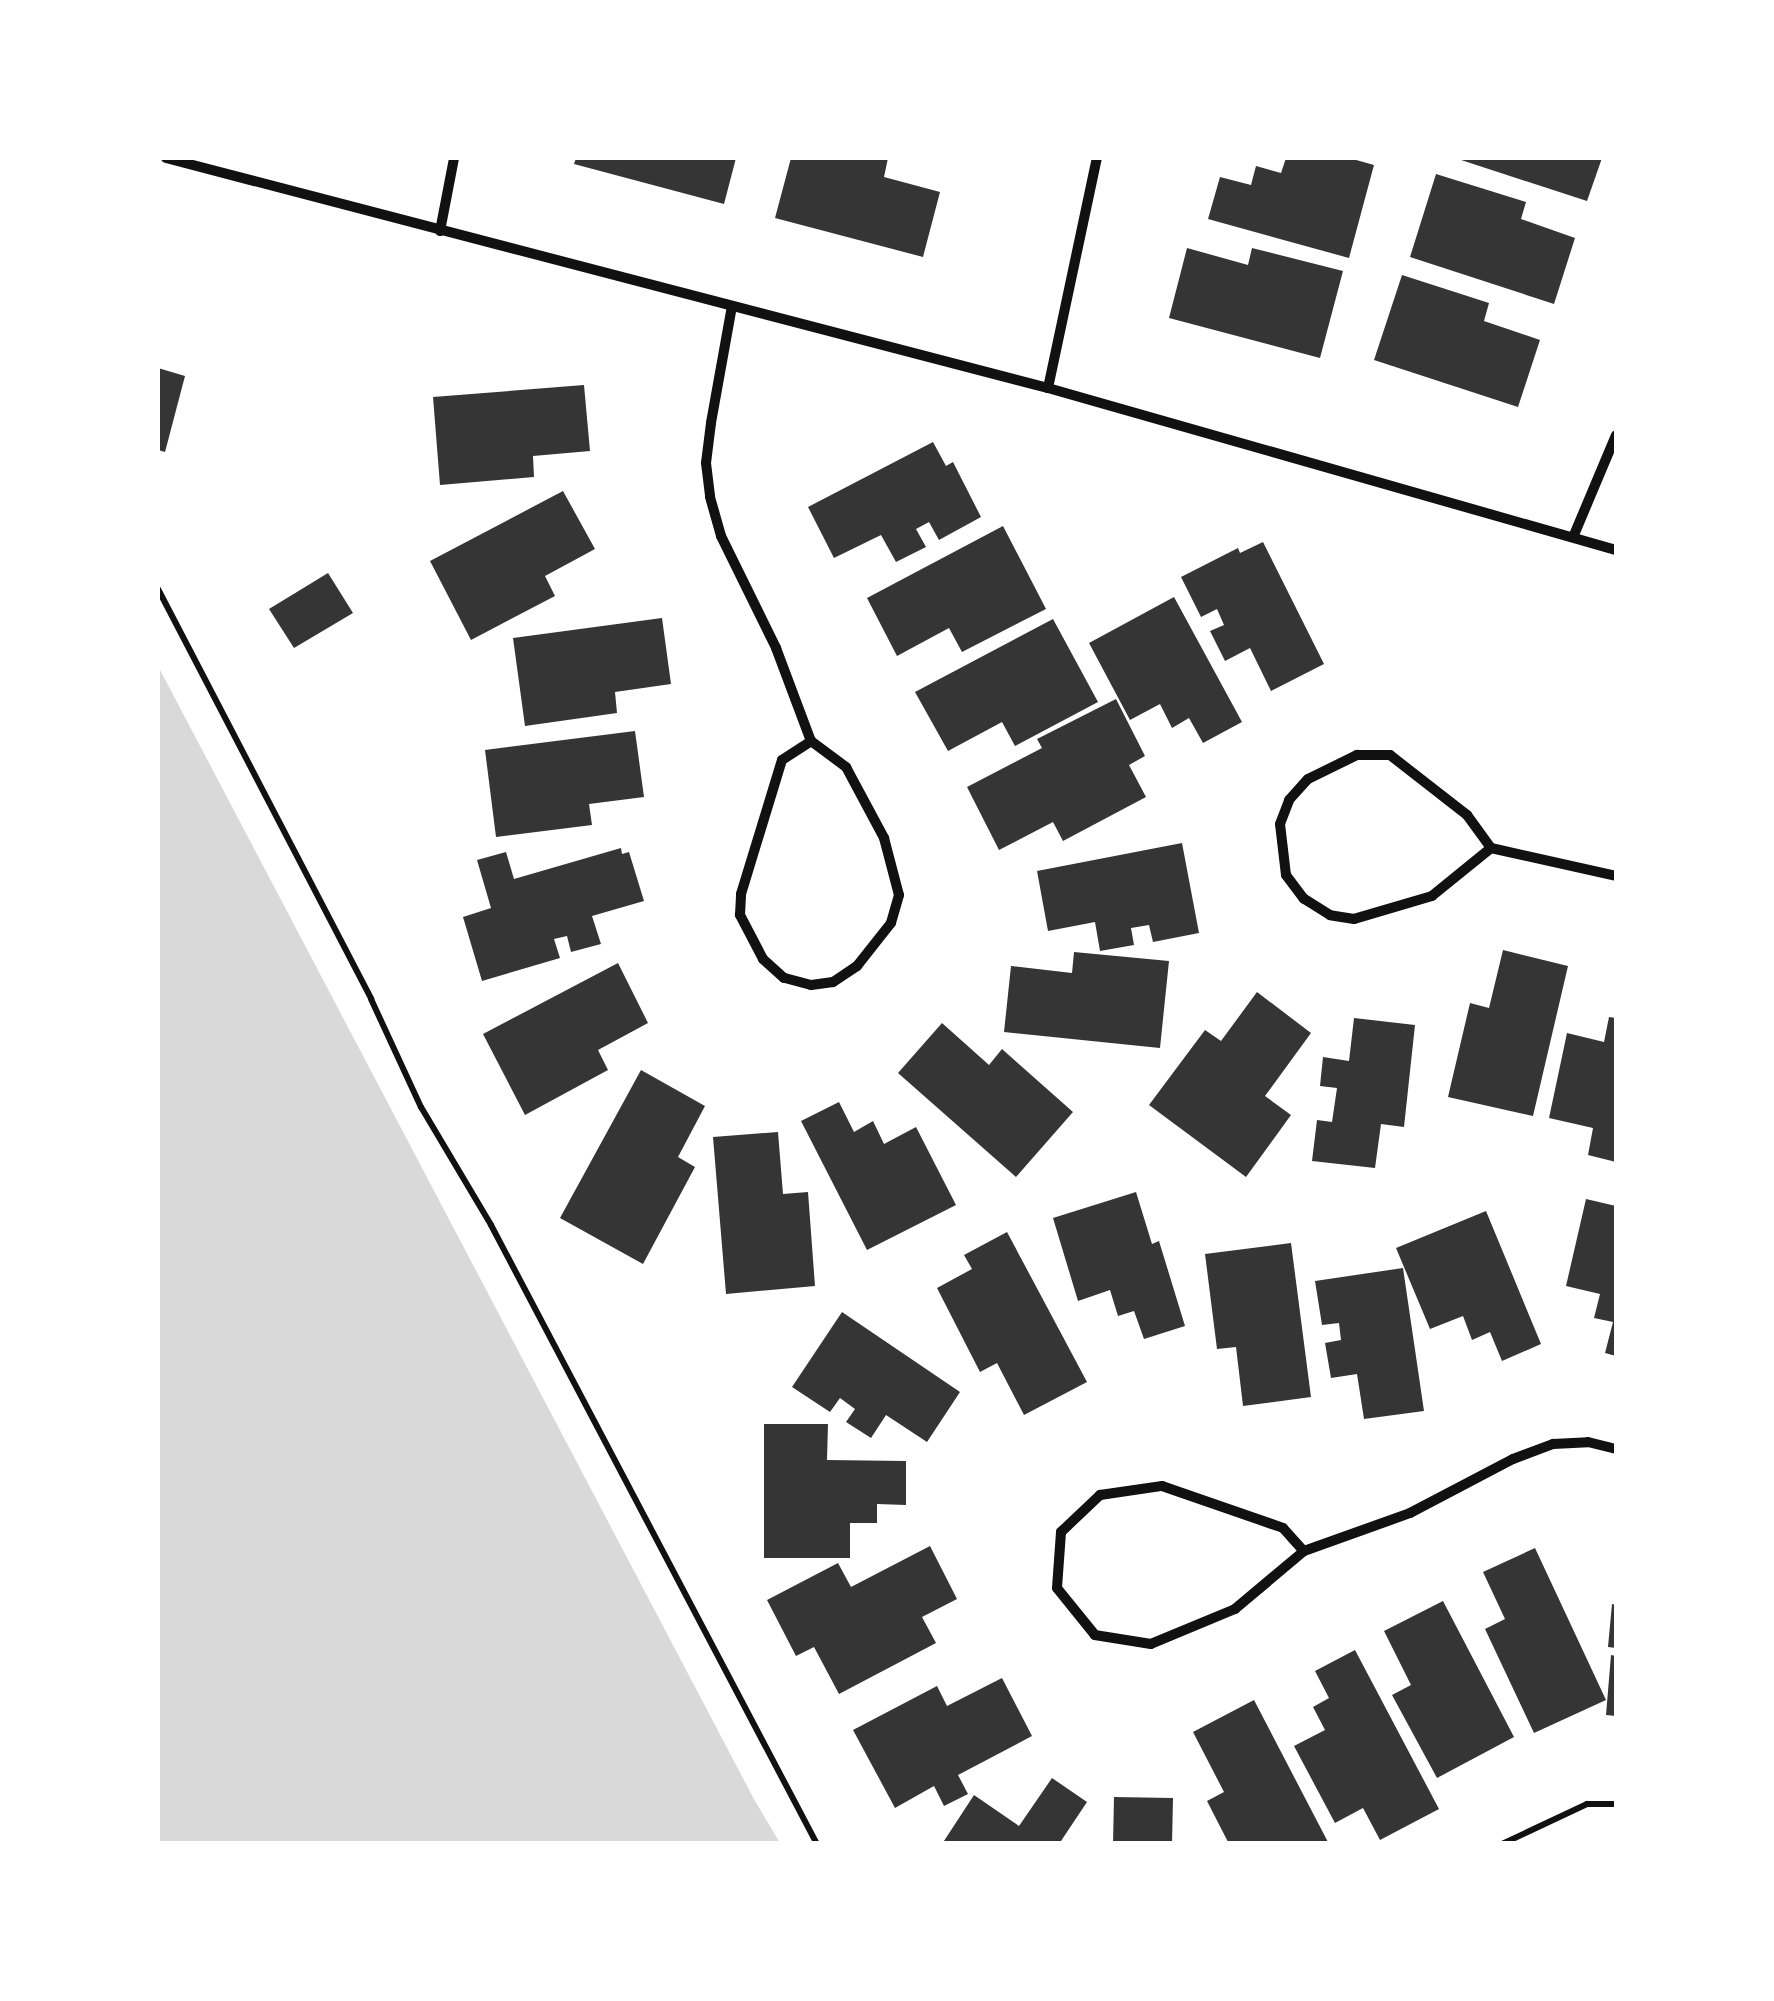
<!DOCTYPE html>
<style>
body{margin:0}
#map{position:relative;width:1774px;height:2001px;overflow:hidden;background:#fff;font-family:"PT Sans Narrow",sans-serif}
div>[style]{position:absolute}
.water>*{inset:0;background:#d9d9d9}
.building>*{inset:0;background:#353535}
.path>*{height:6px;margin:-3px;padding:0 3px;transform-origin:3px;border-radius:3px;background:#111}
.minor>*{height:10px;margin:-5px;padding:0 5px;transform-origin:5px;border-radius:5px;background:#111}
span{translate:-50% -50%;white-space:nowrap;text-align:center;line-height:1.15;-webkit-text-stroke:8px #fff;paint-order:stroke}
.frame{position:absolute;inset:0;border:160px solid #fff;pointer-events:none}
</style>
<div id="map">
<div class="water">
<i style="clip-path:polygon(158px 666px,755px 1801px,780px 1843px,158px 1843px)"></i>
</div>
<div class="building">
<i style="clip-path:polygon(576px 158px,736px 158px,724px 204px,574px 164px)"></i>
<i style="clip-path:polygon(791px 158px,888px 158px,884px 177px,940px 192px,923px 257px,775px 218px)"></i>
<i style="clip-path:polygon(1286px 158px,1349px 158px,1374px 165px,1349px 258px,1208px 219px,1220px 177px,1251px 185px,1256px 166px,1281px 173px)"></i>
<i style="clip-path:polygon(1455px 158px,1602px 158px,1587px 201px)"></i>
<i style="clip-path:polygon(1436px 174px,1526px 202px,1521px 219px,1575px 238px,1554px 304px,1410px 257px)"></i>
<i style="clip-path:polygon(1187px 248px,1248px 265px,1252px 248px,1343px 271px,1320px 358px,1169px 318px)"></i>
<i style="clip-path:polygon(1402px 275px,1489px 303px,1484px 321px,1540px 340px,1518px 407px,1374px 360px)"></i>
<i style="clip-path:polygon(158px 368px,185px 376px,165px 452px,158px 450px)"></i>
<i style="clip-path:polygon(584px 385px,590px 451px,533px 456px,534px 477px,440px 485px,433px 397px)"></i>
<i style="clip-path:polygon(933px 442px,946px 466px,953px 462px,981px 517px,939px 540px,929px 522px,916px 529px,926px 547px,896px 562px,881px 535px,834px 558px,808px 507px)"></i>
<i style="clip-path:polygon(563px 491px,595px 549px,545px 576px,555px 596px,471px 640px,430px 561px)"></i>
<i style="clip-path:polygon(1003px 526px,1046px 609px,962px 652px,949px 628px,897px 656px,867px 598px)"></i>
<i style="clip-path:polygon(1263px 542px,1324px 664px,1271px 691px,1250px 648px,1225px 661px,1210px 631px,1224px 625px,1217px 609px,1201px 617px,1181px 577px,1238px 548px,1240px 553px)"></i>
<i style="clip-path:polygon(328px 573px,353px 613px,294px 648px,269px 609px)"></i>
<i style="clip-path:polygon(1174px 597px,1242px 722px,1203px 743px,1189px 718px,1172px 728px,1160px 704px,1130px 720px,1089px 643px)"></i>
<i style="clip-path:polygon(662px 618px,671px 684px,615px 692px,617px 713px,525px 726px,513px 638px)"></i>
<i style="clip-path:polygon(1053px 619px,1098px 702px,1015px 746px,1002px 722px,948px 751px,915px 692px)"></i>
<i style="clip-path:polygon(1116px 699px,1145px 756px,1129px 765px,1146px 797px,1063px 841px,1053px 822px,999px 850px,967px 787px,1042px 748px,1037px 739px)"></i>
<i style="clip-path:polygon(635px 731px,644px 797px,589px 804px,592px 825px,496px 837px,485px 750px)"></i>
<i style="clip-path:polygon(1182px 843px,1199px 933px,1153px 942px,1149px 925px,1131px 928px,1134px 945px,1100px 951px,1095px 922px,1048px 931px,1037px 871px)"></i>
<i style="clip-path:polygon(621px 848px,622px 854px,629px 852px,644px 901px,592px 916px,601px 944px,571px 952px,567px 936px,554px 939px,560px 958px,482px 981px,463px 917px,491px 908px,477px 860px,506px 852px,514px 879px)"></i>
<i style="clip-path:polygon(1503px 950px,1568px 966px,1533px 1116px,1448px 1097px,1470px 1003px,1489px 1008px)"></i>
<i style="clip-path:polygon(1074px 952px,1169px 961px,1160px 1048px,1004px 1032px,1011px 966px,1072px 973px)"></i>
<i style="clip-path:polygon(618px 963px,648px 1023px,598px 1050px,608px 1070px,525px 1115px,483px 1034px)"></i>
<i style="clip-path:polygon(1257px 992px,1311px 1033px,1265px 1096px,1291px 1115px,1246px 1177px,1149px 1105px,1205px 1030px,1221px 1041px)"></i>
<i style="clip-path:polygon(1609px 1017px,1616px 1018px,1616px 1162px,1588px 1155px,1593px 1128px,1549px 1118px,1567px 1033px,1604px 1042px)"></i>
<i style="clip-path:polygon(1354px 1018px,1415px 1025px,1404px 1127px,1381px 1124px,1375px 1168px,1312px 1161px,1317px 1120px,1332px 1122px,1337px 1088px,1320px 1086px,1323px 1057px,1349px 1061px)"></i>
<i style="clip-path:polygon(942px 1023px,989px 1065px,1002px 1049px,1073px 1112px,1016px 1177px,898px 1073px)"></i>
<i style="clip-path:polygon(641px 1070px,705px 1106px,678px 1157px,695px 1167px,643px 1264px,560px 1218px)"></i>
<i style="clip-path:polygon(839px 1102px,854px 1132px,873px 1121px,884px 1144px,916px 1127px,956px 1205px,867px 1250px,801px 1121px)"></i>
<i style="clip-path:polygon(778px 1132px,783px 1194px,808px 1192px,815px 1286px,726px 1294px,713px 1137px)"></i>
<i style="clip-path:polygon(1136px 1192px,1152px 1244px,1159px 1241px,1185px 1326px,1144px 1339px,1134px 1311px,1118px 1316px,1110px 1290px,1078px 1301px,1053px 1218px)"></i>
<i style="clip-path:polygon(1586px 1199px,1616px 1206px,1616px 1356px,1605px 1353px,1613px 1322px,1594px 1318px,1600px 1294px,1566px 1286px)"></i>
<i style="clip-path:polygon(1486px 1211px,1541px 1344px,1502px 1361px,1490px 1332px,1472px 1340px,1463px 1316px,1430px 1329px,1396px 1248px)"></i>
<i style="clip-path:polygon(1007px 1232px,1087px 1382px,1024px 1415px,997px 1363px,980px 1372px,937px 1288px,972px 1269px,964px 1255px)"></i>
<i style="clip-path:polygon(1291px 1243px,1311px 1397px,1243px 1406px,1236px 1347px,1217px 1349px,1205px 1254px)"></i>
<i style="clip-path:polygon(1403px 1268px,1424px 1411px,1364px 1419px,1357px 1374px,1331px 1378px,1325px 1343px,1341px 1340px,1339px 1323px,1322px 1325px,1315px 1281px)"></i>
<i style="clip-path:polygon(842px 1312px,960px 1392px,927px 1442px,886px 1415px,871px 1438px,846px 1422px,855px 1409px,840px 1398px,830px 1412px,792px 1387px)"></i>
<i style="clip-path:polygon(764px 1424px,828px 1424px,827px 1460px,906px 1461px,906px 1505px,877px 1504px,877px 1523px,850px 1523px,850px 1558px,764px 1558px)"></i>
<i style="clip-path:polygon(930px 1546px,957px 1599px,922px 1617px,936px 1643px,839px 1694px,814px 1647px,796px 1656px,767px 1600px,838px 1563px,851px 1587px)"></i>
<i style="clip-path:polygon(1535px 1548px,1606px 1700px,1534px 1733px,1485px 1629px,1505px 1619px,1483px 1572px)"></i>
<i style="clip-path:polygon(1443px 1601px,1514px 1737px,1437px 1778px,1392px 1695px,1411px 1685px,1384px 1631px)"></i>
<i style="clip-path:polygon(1612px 1604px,1616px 1605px,1616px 1648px,1608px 1647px)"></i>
<i style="clip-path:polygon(1355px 1650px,1439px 1809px,1380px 1840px,1363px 1808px,1335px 1823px,1294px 1746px,1325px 1730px,1313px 1707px,1329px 1698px,1315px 1671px)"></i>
<i style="clip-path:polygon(1611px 1655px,1616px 1656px,1616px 1716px,1606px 1715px)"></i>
<i style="clip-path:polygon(1002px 1678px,1032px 1736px,958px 1775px,968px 1794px,944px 1806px,934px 1786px,895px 1808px,853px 1730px,937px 1686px,947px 1706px)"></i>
<i style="clip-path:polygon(1254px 1700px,1329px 1844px,1229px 1844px,1227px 1840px,1207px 1801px,1224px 1792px,1193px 1732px)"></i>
<i style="clip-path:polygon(1052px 1778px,1087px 1802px,1059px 1844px,942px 1844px,974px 1795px,1019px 1826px)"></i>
<i style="clip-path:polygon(1114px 1797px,1173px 1798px,1172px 1844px,1113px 1844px)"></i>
</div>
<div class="path">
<i style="left:158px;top:589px;width:462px;rotate:62.5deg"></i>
<i style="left:371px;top:999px;width:119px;rotate:65.2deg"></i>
<i style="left:421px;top:1107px;width:137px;rotate:59.3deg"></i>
<i style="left:491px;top:1225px;width:700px;rotate:62.23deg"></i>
<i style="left:1502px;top:1844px;width:94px;rotate:-25.2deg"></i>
<i style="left:1587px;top:1804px;width:29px"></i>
</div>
<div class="minor">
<i style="left:166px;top:158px;width:911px;rotate:14.62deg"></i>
<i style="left:1048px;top:388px;width:591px;rotate:15.92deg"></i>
<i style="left:440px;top:231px;width:74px;rotate:-79.1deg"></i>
<i style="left:732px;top:306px;width:119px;rotate:100.2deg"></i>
<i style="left:711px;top:423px;width:40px;rotate:97.1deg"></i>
<i style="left:706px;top:463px;width:34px;rotate:83deg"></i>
<i style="left:710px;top:497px;width:41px;rotate:74.2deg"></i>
<i style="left:721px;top:536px;width:125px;rotate:63.8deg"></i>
<i style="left:776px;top:648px;width:99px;rotate:69.4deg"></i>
<i style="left:1048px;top:388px;width:235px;rotate:-78deg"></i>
<i style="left:1574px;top:535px;width:108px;rotate:-67.2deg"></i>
<i style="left:811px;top:741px;width:44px;rotate:36.6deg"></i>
<i style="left:846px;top:767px;width:81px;rotate:61.8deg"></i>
<i style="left:884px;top:838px;width:59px;rotate:75.3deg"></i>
<i style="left:899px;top:895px;width:29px;rotate:106deg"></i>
<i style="left:891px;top:923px;width:55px;rotate:128.3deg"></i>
<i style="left:857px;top:966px;width:29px;rotate:146deg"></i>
<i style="left:833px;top:982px;width:22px;rotate:172deg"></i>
<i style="left:811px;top:985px;width:28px;rotate:-165deg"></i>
<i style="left:784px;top:978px;width:28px;rotate:-138deg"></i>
<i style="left:763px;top:959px;width:50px;rotate:-117.6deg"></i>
<i style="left:740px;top:915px;width:21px;rotate:-87deg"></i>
<i style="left:741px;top:894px;width:140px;rotate:-73deg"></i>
<i style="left:782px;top:760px;width:35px;rotate:-33deg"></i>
<i style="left:1357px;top:755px;width:33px"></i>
<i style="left:1390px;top:755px;width:98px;rotate:37.9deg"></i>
<i style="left:1467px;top:815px;width:41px;rotate:54deg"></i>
<i style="left:1491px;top:848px;width:76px;rotate:140.9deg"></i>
<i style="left:1432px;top:896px;width:81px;rotate:163.6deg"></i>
<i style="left:1354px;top:919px;width:24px;rotate:-171deg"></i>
<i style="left:1330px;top:915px;width:31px;rotate:-148deg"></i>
<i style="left:1304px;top:899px;width:30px;rotate:-127deg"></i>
<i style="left:1286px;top:875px;width:51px;rotate:-96.7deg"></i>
<i style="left:1280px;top:824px;width:26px;rotate:-69deg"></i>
<i style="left:1289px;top:800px;width:28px;rotate:-48deg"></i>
<i style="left:1308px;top:779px;width:55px;rotate:-26.1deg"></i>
<i style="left:1491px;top:848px;width:128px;rotate:12.6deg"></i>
<i style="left:1162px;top:1486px;width:128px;rotate:19.1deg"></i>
<i style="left:1283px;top:1528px;width:31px;rotate:48deg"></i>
<i style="left:1304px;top:1551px;width:90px;rotate:140deg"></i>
<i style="left:1235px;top:1609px;width:91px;rotate:157.4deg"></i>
<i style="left:1151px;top:1644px;width:57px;rotate:-170.9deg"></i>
<i style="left:1095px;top:1635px;width:60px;rotate:-129deg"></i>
<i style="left:1057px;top:1588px;width:56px;rotate:-85.9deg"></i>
<i style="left:1061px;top:1532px;width:54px;rotate:-43.5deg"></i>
<i style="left:1100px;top:1495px;width:63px;rotate:-8.3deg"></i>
<i style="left:1304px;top:1551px;width:113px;rotate:-19.7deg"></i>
<i style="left:1410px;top:1513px;width:116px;rotate:-27.7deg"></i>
<i style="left:1513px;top:1459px;width:43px;rotate:-20.6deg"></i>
<i style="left:1553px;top:1444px;width:35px;rotate:-3deg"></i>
<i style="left:1588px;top:1442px;width:29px;rotate:14deg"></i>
</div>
<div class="frame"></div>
</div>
